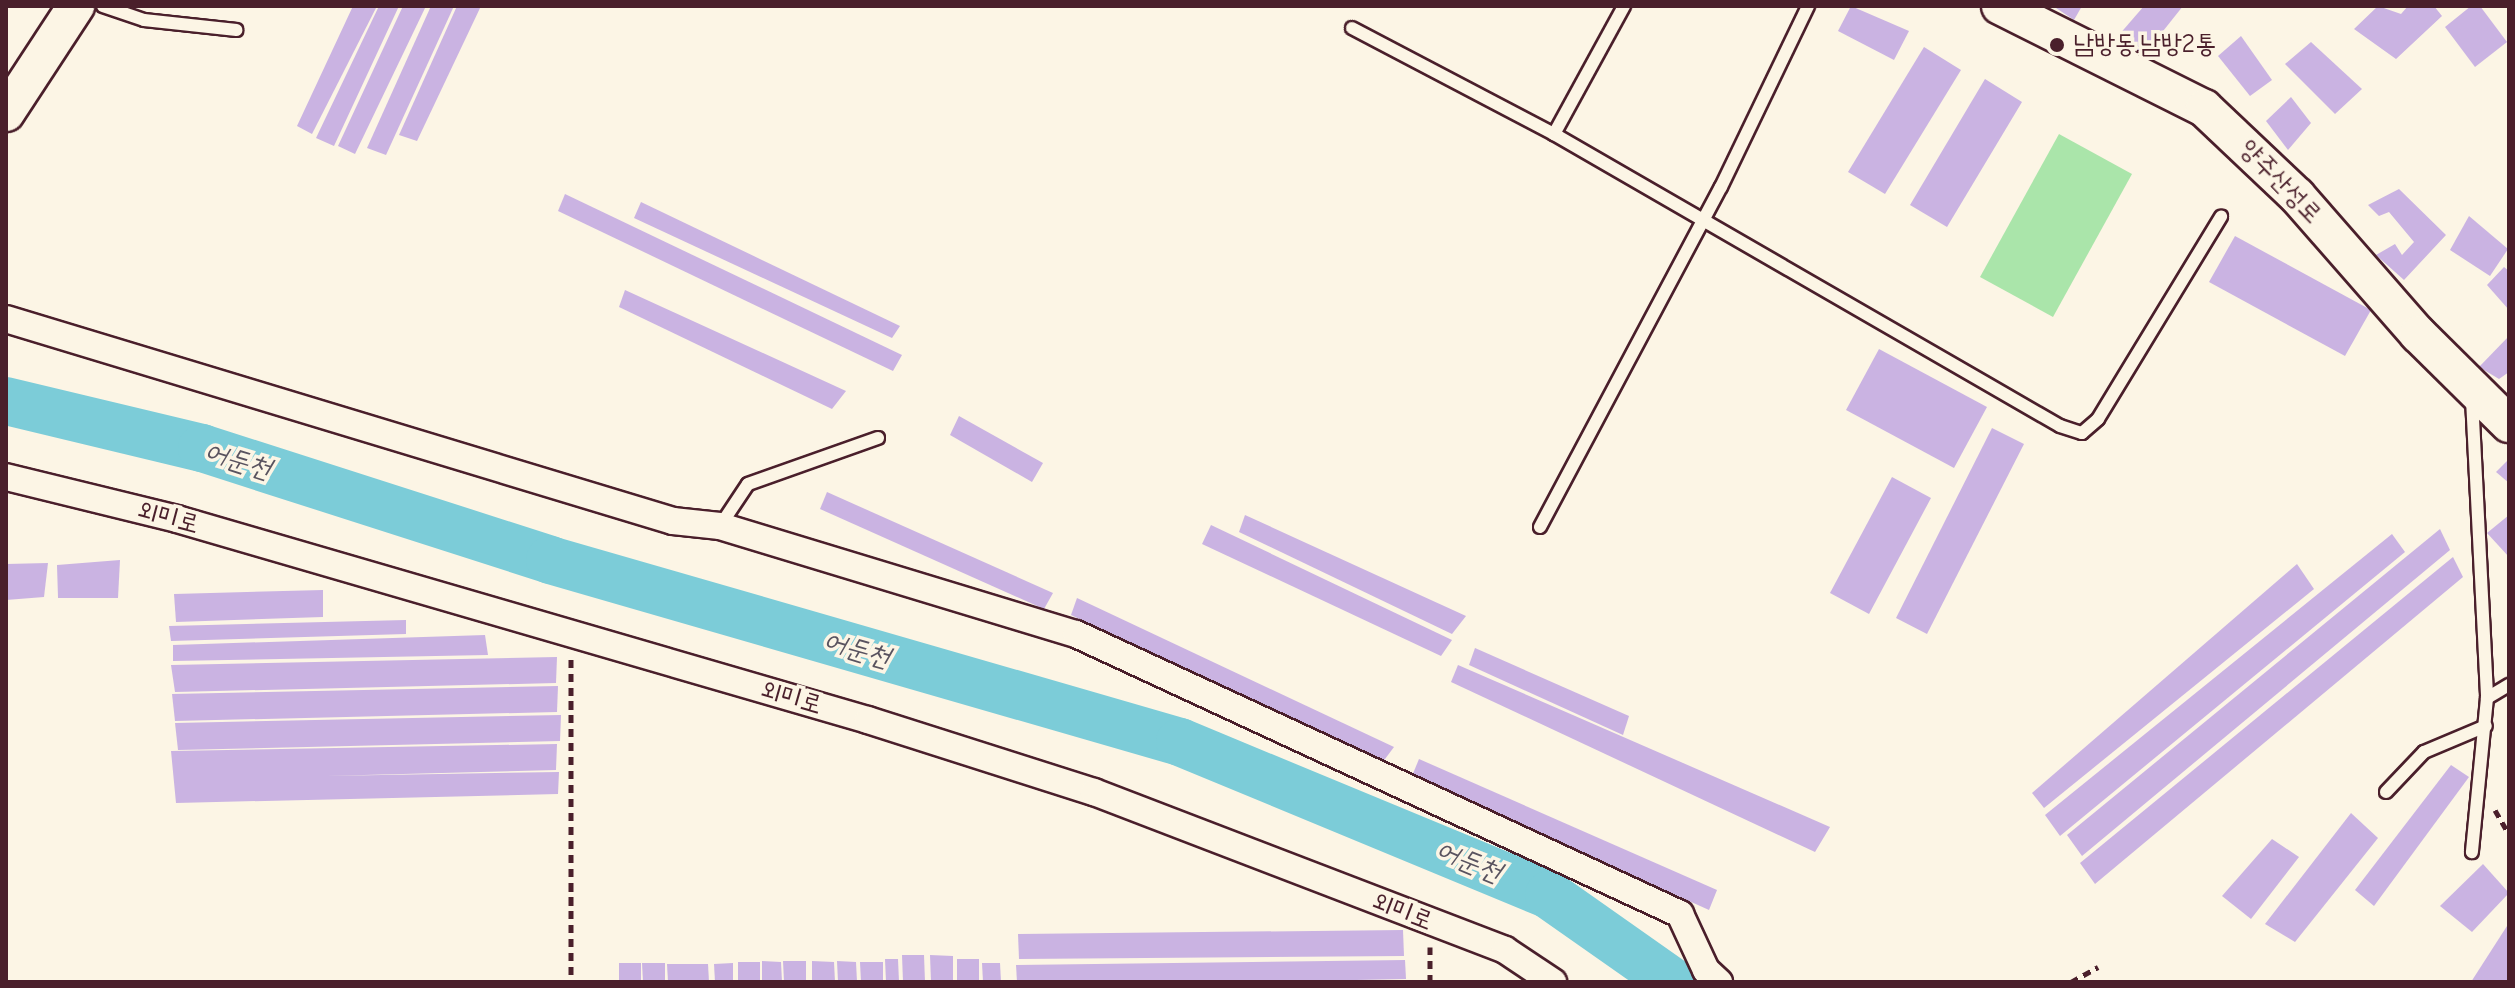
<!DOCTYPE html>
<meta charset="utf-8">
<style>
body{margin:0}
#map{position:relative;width:2515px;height:988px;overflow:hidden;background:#fcf5e5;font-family:"Comic Neue","Poor Story",sans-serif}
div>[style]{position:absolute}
.green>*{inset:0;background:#aae5aa}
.river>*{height:48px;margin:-24px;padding:0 24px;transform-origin:24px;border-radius:24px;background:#7cccd8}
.building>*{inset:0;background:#cab3e2}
.path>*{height:5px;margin-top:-2.5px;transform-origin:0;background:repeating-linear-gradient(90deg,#4a1f2b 0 8px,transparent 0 14px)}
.roads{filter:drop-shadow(2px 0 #4a1f2b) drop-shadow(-2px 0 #4a1f2b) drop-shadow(0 2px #4a1f2b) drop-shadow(0 -2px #4a1f2b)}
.lane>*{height:12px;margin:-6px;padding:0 6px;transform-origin:6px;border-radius:6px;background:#fcf5e5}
.street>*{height:26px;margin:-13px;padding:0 13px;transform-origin:13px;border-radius:13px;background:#fcf5e5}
.secondary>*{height:36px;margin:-18px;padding:0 18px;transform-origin:18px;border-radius:18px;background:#fcf5e5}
.dots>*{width:22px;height:22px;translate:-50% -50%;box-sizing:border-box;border:4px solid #fcf5e5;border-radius:50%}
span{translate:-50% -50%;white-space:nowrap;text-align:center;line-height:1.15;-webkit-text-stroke:7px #fcf5e5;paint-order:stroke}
.poi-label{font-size:26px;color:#4a1f2b}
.left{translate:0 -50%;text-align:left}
.street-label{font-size:26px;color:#4a1f2b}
.water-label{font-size:28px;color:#59535f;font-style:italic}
.frame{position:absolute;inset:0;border:8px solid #4a1f2b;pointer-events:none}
</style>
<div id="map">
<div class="green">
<i style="clip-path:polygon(2059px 134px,2132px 174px,2053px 317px,1980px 277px)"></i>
</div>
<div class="river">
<i style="left:6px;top:401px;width:202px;rotate:13.5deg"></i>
<i style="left:202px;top:448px;width:366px;rotate:17.8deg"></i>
<i style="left:550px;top:560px;width:656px;rotate:16.11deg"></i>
<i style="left:1180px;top:742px;width:399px;rotate:22.5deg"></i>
<i style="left:1549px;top:895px;width:151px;rotate:35.1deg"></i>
</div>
<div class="building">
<i style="clip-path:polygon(353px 6px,377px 6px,312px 134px,297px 126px)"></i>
<i style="clip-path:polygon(379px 6px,399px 6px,334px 146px,316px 138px)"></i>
<i style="clip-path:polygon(403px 6px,426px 6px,355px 154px,338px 146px)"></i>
<i style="clip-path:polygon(431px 6px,454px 6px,386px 155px,367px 148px)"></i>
<i style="clip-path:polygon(457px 6px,481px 6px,417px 141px,399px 135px)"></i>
<i style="clip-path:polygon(1851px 6px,1909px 31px,1894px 60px,1838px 31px)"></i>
<i style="clip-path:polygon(2053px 6px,2082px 6px,2074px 20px)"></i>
<i style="clip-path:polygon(2144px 6px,2183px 6px,2144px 55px,2118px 36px)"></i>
<i style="clip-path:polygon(2378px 6px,2401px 14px,2408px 6px,2434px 6px,2442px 16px,2396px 59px,2354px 29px)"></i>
<i style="clip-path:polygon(2471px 6px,2480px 6px,2507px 42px,2475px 67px,2445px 27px)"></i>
<i style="clip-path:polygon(2241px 36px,2272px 80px,2250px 96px,2218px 56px)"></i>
<i style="clip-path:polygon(2311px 42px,2362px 89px,2335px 114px,2285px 64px)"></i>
<i style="clip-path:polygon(1924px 47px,1961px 70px,1885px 194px,1848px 172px)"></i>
<i style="clip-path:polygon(1985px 79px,2022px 102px,1947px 227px,1910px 205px)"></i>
<i style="clip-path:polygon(2291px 97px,2311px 123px,2288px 150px,2266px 121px)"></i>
<i style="clip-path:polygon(2399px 189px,2446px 235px,2404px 280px,2376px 255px,2395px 244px,2402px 255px,2414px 242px,2389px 212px,2379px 216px,2368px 205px)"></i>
<i style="clip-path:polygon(565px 194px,902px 355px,893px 371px,558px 211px)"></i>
<i style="clip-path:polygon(641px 202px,900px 326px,892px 338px,634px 218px)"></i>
<i style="clip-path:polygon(2469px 216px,2508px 249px,2490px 276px,2450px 250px)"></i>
<i style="clip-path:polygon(2235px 236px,2371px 310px,2345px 356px,2209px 282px)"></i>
<i style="clip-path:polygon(2504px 267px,2509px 271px,2509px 310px,2487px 285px)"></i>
<i style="clip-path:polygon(625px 290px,846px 391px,832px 409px,619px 307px)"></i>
<i style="clip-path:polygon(2509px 336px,2509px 372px,2499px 379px,2479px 367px)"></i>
<i style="clip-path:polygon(1879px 349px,1987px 407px,1954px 468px,1846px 410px)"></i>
<i style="clip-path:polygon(959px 416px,1043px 463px,1032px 482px,950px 435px)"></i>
<i style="clip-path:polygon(1992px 428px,2024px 444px,1927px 634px,1896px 618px)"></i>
<i style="clip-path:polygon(2509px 459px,2509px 483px,2496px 472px)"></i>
<i style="clip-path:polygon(1892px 477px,1931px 498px,1869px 614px,1830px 593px)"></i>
<i style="clip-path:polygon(827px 492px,1053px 593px,1044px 609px,820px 509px)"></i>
<i style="clip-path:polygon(1245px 515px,1466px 616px,1452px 634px,1239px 532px)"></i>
<i style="clip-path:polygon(2509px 515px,2509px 557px,2487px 533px)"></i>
<i style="clip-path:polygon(1211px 525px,1452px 640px,1441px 656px,1202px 544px)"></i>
<i style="clip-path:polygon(2440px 529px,2450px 550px,2082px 856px,2067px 835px)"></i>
<i style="clip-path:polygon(2392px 534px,2405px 552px,2060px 836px,2045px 815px)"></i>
<i style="clip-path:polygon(2453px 557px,2463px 577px,2095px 884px,2080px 863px)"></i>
<i style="clip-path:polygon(120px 560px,118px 598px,58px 598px,57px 565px)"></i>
<i style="clip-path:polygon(48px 563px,44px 597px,6px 600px,6px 564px)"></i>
<i style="clip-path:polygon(2297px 564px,2314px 589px,2044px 808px,2032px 793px)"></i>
<i style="clip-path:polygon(323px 590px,323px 617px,176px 622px,174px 594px)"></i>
<i style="clip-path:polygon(1077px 598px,1394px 747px,1382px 763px,1071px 615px)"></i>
<i style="clip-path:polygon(406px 620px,406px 634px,171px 641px,169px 626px)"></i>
<i style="clip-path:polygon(485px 635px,488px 655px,173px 661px,173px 645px)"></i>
<i style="clip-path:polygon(1475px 648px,1629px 716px,1623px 735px,1469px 665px)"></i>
<i style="clip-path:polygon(557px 657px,556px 683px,175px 692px,171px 665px)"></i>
<i style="clip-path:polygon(1458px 665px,1830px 827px,1815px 852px,1451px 682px)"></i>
<i style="clip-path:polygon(558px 686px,557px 712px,175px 721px,172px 694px)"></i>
<i style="clip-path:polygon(561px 715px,560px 741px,178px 750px,175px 723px)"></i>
<i style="clip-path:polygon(557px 744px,556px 770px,325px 776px,559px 772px,558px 794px,176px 803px,171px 751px)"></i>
<i style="clip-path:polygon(1419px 759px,1717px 890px,1709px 910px,1412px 776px)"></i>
<i style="clip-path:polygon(2451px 765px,2469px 777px,2374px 906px,2355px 890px)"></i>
<i style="clip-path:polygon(2351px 813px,2378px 838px,2295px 942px,2265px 924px)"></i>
<i style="clip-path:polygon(2272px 839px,2299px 857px,2251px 919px,2222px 896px)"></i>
<i style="clip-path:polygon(2483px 864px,2509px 893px,2472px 932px,2440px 906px)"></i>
<i style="clip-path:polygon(2507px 926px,2509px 982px,2471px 982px)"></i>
<i style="clip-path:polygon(1403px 930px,1404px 956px,1019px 959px,1018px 934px)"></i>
<i style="clip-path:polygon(902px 955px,924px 955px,925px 982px,903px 982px)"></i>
<i style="clip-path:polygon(930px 955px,953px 956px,953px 982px,931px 982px)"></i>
<i style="clip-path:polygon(885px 959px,898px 959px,899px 982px,886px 982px)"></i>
<i style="clip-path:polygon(957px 959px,979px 959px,979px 982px,957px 982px)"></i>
<i style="clip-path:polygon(1405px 960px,1406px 979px,1263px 982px,1017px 982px,1016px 965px)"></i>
<i style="clip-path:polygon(762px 961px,781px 962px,782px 982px,762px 982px)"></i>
<i style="clip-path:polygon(783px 961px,806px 961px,806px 982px,784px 982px)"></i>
<i style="clip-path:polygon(812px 961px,834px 962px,835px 982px,812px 982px)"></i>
<i style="clip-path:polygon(837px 961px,856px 962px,857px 982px,838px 982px)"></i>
<i style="clip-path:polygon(738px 962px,760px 962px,760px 982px,738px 982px)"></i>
<i style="clip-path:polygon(860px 962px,883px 962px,883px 982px,861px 982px)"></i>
<i style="clip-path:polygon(619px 963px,641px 963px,641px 982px,619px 982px)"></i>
<i style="clip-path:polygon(642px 963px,665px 963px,665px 982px,643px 982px)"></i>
<i style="clip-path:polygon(733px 963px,733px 982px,715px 982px,714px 964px)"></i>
<i style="clip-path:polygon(982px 963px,1000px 963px,1001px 982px,983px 982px)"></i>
<i style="clip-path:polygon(667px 964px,708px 964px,709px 982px,668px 982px)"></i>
</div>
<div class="path">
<i style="left:571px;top:659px;width:323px;rotate:90deg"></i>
<i style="left:2495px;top:810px;width:28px;rotate:60deg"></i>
<i style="left:1430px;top:982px;width:35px;rotate:-90deg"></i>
<i style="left:2071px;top:982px;width:31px;rotate:-29deg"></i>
</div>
<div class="roads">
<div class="lane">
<i style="left:103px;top:6px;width:43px;rotate:18.9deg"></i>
<i style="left:144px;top:20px;width:93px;rotate:6.2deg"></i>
<i style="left:1352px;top:28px;width:228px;rotate:27.7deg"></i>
<i style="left:1554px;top:134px;width:584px;rotate:29.99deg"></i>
<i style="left:2060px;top:426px;width:23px;rotate:18deg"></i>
<i style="left:2082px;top:433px;width:21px;rotate:-41deg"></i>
<i style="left:2098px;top:419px;width:237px;rotate:-58.7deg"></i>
<i style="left:1554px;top:134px;width:146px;rotate:-61.3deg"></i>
<i style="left:2472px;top:399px;width:299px;rotate:87.1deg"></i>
<i style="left:2487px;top:698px;width:155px;rotate:95.6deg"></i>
<i style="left:720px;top:526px;width:50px;rotate:-56.3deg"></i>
<i style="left:748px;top:484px;width:138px;rotate:-19.5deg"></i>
<i style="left:1540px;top:527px;width:385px;rotate:-62deg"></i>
<i style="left:1721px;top:187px;width:201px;rotate:-64.3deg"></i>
<i style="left:2487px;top:698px;width:26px;rotate:-31deg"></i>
<i style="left:2386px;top:792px;width:55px;rotate:-46.5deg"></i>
<i style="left:2424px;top:752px;width:67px;rotate:-22.8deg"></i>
</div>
<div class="street">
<i style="left:6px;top:319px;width:697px;rotate:16.85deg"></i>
<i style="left:673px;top:521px;width:47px;rotate:6.1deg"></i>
<i style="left:720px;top:526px;width:372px;rotate:16.9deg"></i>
<i style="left:1076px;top:634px;width:666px;rotate:24.87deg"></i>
<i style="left:1680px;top:914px;width:62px;rotate:65.1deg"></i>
<i style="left:1706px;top:970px;width:18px;rotate:43deg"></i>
<i style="left:6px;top:477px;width:176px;rotate:13.8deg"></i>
<i style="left:177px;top:519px;width:720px;rotate:16.22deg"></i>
<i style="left:868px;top:720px;width:237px;rotate:17.7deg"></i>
<i style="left:1094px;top:792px;width:440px;rotate:21deg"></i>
<i style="left:1505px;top:950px;width:58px;rotate:33.7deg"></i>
</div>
<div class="secondary">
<i style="left:2000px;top:6px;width:228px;rotate:26.6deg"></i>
<i style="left:2204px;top:108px;width:128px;rotate:43.4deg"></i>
<i style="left:2297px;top:196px;width:184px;rotate:48.8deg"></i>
<i style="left:2418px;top:334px;width:128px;rotate:44.7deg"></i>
<i style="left:6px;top:113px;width:128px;rotate:-56.8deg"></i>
</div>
</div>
<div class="dots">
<i style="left:2057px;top:45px;background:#4a1f2b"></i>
</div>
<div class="poi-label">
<span class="left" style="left:2073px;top:45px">남방동.남방2통</span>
</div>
<div class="street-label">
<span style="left:2280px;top:182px;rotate:46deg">양주산성로</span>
<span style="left:168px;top:518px;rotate:15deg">외미로</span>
<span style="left:791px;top:698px;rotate:16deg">외미로</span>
<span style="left:1402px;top:912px;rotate:21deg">외미로</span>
</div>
<div class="water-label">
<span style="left:238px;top:460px;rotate:17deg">어둔천</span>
<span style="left:857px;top:649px;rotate:16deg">어둔천</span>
<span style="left:1469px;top:861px;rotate:22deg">어둔천</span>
</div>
<div class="frame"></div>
</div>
